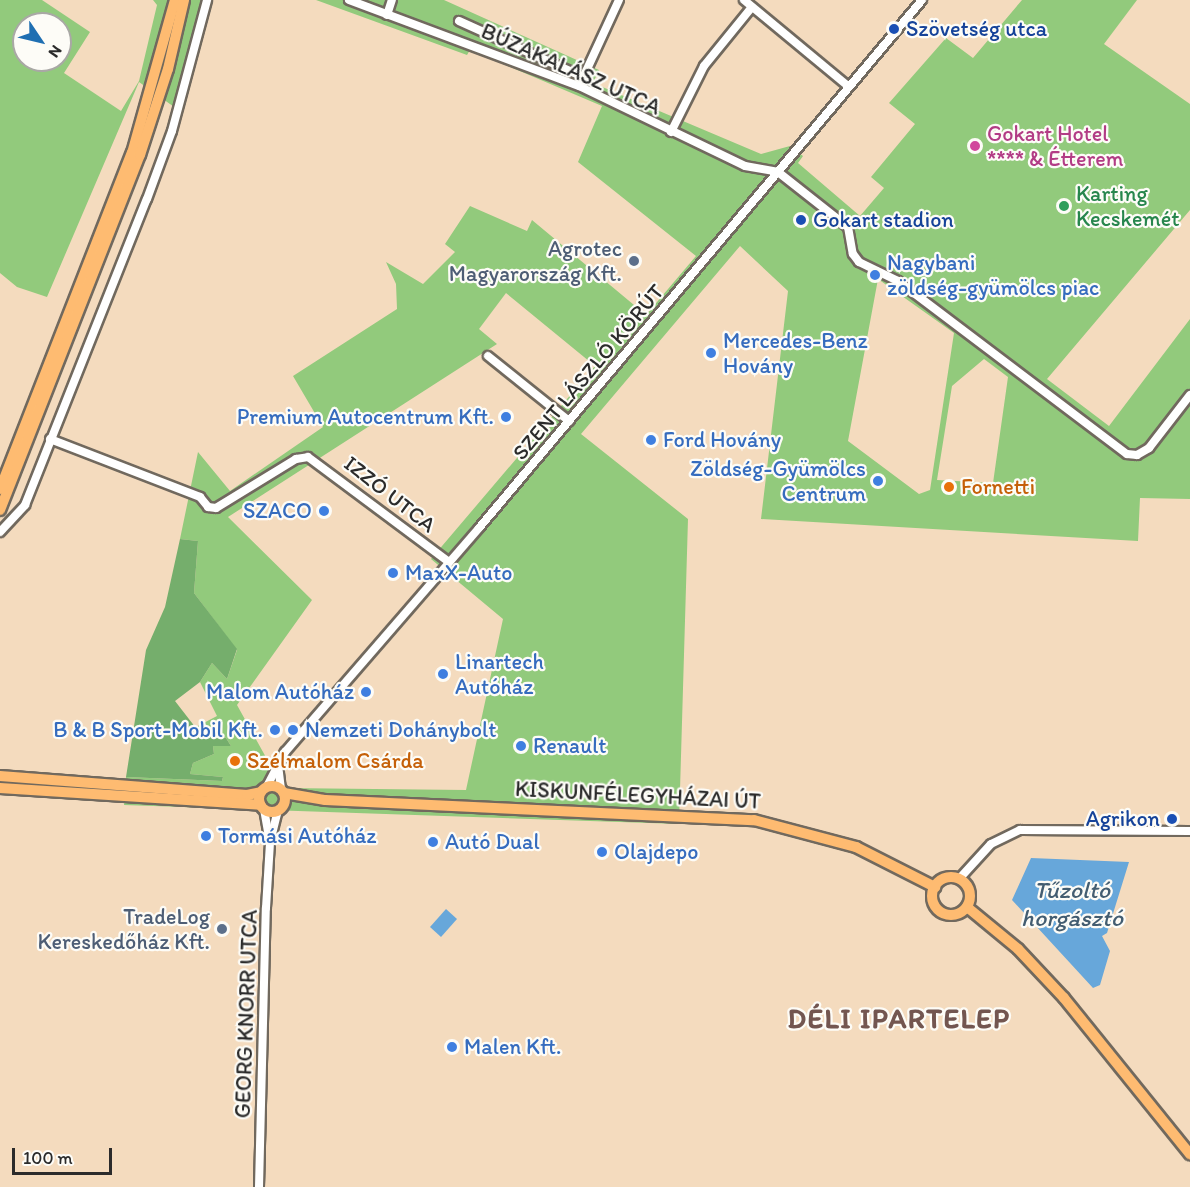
<!DOCTYPE html>
<meta charset="utf-8">
<style>
body{margin:0}
#map{position:relative;width:1190px;height:1187px;overflow:hidden;background:#f4dbbe;font-family:Itim,sans-serif}
div>[style]{position:absolute}
.green>*{inset:0;background:#92ca7c}
.forest>*{inset:0;background:#75ae6c}
.water>*{inset:0;background:#67a7da}
.roads{filter:drop-shadow(2px 0 #71695e) drop-shadow(-2px 0 #71695e) drop-shadow(0 2px #71695e) drop-shadow(0 -2px #71695e)}
.minor>*{height:8px;margin:-4px;padding:0 4px;transform-origin:4px;border-radius:4px;background:#fff}
.major>*{height:10px;margin:-5px;padding:0 5px;transform-origin:5px;border-radius:5px;background:#febb71}
.major>.ring{margin:-5px;padding:0;box-sizing:content-box;background:none;border:10px solid #febb71;border-radius:50%}
.dots>*{width:16px;height:16px;translate:-50% -50%;box-sizing:border-box;border:3px solid #fdfcf7;border-radius:50%}
span{translate:-50% -50%;white-space:nowrap;text-align:center;line-height:1.15;-webkit-text-stroke:4.5px #fdfcf7;paint-order:stroke}
.transit-label{font-size:22px;color:#164399}
.left{translate:0 -50%;text-align:left}
.right{translate:-100% -50%;text-align:right}
.street-label{font-size:22px;color:#2b2b2b}
.hotel-label{font-size:22px;color:#b23c85}
.leisure-label{font-size:22px;color:#27864d}
.service-label{font-size:22px;color:#4e5e75}
.shop-label{font-size:22px;color:#366cbe}
.food-label{font-size:22px;color:#c56008}
.water-label{font-size:24px;color:#435d71;font-style:italic}
.district-label{font-size:28px;color:#735650;font-weight:700;letter-spacing:1.5px}
.north{position:absolute;left:12px;top:12px;width:60px;height:60px;box-sizing:border-box;background:#fdfcf7;border:2px solid #a9a8a5;border-radius:50%;rotate:125deg;font-size:16px;font-weight:700;line-height:24px;text-align:center;color:#2b2b2b}
.north::after{content:'';display:block;margin:auto;width:21px;height:27px;background:#1f6fb2;clip-path:polygon(50% 0,100% 100%,50% 72%,0 100%)}
.scale{position:absolute;left:12px;top:1148px;width:100px;height:27px;box-sizing:border-box;border:3px solid #2b2b2b;border-top:0;padding-left:8px;font-size:18px;line-height:21px;white-space:nowrap;color:#2b2b2b;-webkit-text-stroke:4px #fdfcf7;paint-order:stroke}
</style>
<div id="map">
<div class="green">
<i style="clip-path:polygon(evenodd,0 0,42px 0,90px 32px,64px 73px,121px 111px,139px 81px,157px 5px,153px 0,202px 0,177px 109px,139px 82px,47px 297px,17px 287px,0 273px,0 0,24px 24px,60px 24px,60px 60px,24px 60px,24px 24px)"></i>
<i style="clip-path:polygon(evenodd,316px 0,444px 0,599px 70px,593px 83px,761px 154px,790px 146px,803px 156px,798px 163px,860px 216px,884px 188px,871px 177px,915px 124px,889px 103px,946px 38px,973px 58px,1022px 0,1137px 0,1104px 44px,1190px 104px,1190px 210px,1047px 379px,1109px 426px,1190px 319px,1190px 499px,1140px 498px,1138px 541px,761px 519px,788px 291px,740px 246px,581px 434px,688px 519px,679px 824px,124px 805px,126px 777px,222px 781px,223px 777px,190px 774px,193px 763px,214px 754px,213px 746px,231px 746px,226px 738px,194px 728px,217px 716px,200px 682px,212px 663px,227px 679px,237px 650px,194px 593px,198px 541px,180px 539px,198px 452px,230px 491px,323px 427px,293px 376px,397px 309px,396px 284px,386px 262px,423px 284px,455px 252px,445px 244px,470px 206px,527px 231px,532px 220px,646px 315px,696px 256px,578px 162px,602px 106px,470px 50px,467px 55px,316px 0,878px 279px,954px 333px,930px 490px,919px 494px,848px 441px,878px 279px,316px 0,506px 293px,595px 366px,431px 559px,503px 619px,466px 790px,283px 788px,237px 705px,312px 600px,228px 517px,497px 344px,479px 329px,506px 293px,316px 0,984px 359px,1008px 377px,993px 483px,937px 480px,952px 386px,984px 359px)"></i>
</div>
<div class="forest">
<i style="clip-path:polygon(180px 539px,198px 541px,194px 593px,237px 649px,227px 679px,212px 663px,200px 682px,175px 701px,199px 732px,226px 738px,231px 746px,213px 746px,214px 754px,193px 763px,190px 774px,223px 777px,222px 781px,126px 777px,146px 650px,165px 607px)"></i>
</div>
<div class="water">
<i style="clip-path:polygon(1031px 858px,1129px 862px,1107px 933px,1102px 936px,1110px 951px,1100px 985px,1093px 988px,1012px 900px)"></i>
<i style="clip-path:polygon(446px 909px,457px 919px,441px 937px,430px 927px)"></i>
</div>
<div class="roads">
<div class="minor">
<i style="left:349px;top:0;width:246px;rotate:20.5deg"></i>
<i style="left:579px;top:86px;width:184px;rotate:25.7deg"></i>
<i style="left:745px;top:166px;width:34px;rotate:10deg"></i>
<i style="left:778px;top:172px;width:89px;rotate:38.2deg"></i>
<i style="left:848px;top:227px;width:27px;rotate:80deg"></i>
<i style="left:853px;top:254px;width:10px;rotate:53deg"></i>
<i style="left:859px;top:262px;width:43px;rotate:26deg"></i>
<i style="left:898px;top:281px;width:287px;rotate:37.1deg"></i>
<i style="left:1127px;top:454px;width:10px;rotate:6deg"></i>
<i style="left:1137px;top:455px;width:14px;rotate:-30deg"></i>
<i style="left:1149px;top:448px;width:67px;rotate:-52.3deg"></i>
<i style="left:744px;top:0;width:136px;rotate:39.6deg"></i>
<i style="left:387px;top:15px;width:16px;rotate:-72deg"></i>
<i style="left:459px;top:21px;width:136px;rotate:24.3deg"></i>
<i style="left:582px;top:80px;width:88px;rotate:-65.2deg"></i>
<i style="left:671px;top:132px;width:74px;rotate:-63.4deg"></i>
<i style="left:704px;top:66px;width:76px;rotate:-50.9deg"></i>
<i style="left:488px;top:356px;width:104px;rotate:38.7deg"></i>
<i style="left:50px;top:439px;width:161px;rotate:21.1deg"></i>
<i style="left:200px;top:497px;width:13px;rotate:51deg"></i>
<i style="left:208px;top:507px;width:8px;rotate:7deg"></i>
<i style="left:216px;top:508px;width:94px;rotate:-31.5deg"></i>
<i style="left:296px;top:459px;width:12px;rotate:-9deg"></i>
<i style="left:308px;top:457px;width:176px;rotate:36.7deg"></i>
<i style="left:0;top:532px;width:37px;rotate:-47deg"></i>
<i style="left:25px;top:505px;width:329px;rotate:-68.3deg"></i>
<i style="left:147px;top:199px;width:72px;rotate:-69.8deg"></i>
<i style="left:172px;top:131px;width:136px;rotate:-75deg"></i>
<i style="left:278px;top:765px;width:24px;rotate:83deg"></i>
<i style="left:266px;top:788px;width:41px;rotate:-62.2deg"></i>
<i style="left:285px;top:752px;width:296px;rotate:-49.1deg"></i>
<i style="left:479px;top:528px;width:689px;rotate:-50deg"></i>
<i style="left:264px;top:809px;width:28px;rotate:80deg"></i>
<i style="left:959px;top:879px;width:47px;rotate:-47.6deg"></i>
<i style="left:991px;top:844px;width:32px;rotate:-26deg"></i>
<i style="left:1020px;top:830px;width:170px;rotate:0.3deg"></i>
<i style="left:259px;top:1187px;width:279px;rotate:-88.6deg"></i>
<i style="left:266px;top:908px;width:66px;rotate:-86.5deg"></i>
<i style="left:270px;top:842px;width:32px;rotate:-76deg"></i>
</div>
<div class="major">
<i style="left:0;top:489px;width:361px;rotate:-68.6deg"></i>
<i style="left:132px;top:153px;width:159px;rotate:-74.3deg"></i>
<i style="left:0;top:510px;width:382px;rotate:-68.5deg"></i>
<i style="left:140px;top:155px;width:90px;rotate:-72deg"></i>
<i style="left:168px;top:69px;width:71px;rotate:-76.9deg"></i>
<i style="left:0;top:776px;width:248px;rotate:4.4deg"></i>
<i style="left:247px;top:795px;width:14px;rotate:-12deg"></i>
<i class="ring" style="left:259px;top:786px;width:16px;height:16px"></i>
<i style="left:0;top:788px;width:261px;rotate:3.7deg"></i>
<i style="left:284px;top:793px;width:42px;rotate:9.7deg"></i>
<i style="left:325px;top:800px;width:429px;rotate:2.7deg"></i>
<i style="left:754px;top:820px;width:106px;rotate:14.8deg"></i>
<i style="left:856px;top:847px;width:89px;rotate:26.9deg"></i>
<i class="ring" style="left:932px;top:877px;width:28px;height:28px"></i>
<i style="left:967px;top:907px;width:66px;rotate:39.5deg"></i>
<i style="left:1018px;top:949px;width:67px;rotate:46.8deg"></i>
<i style="left:1064px;top:998px;width:201px;rotate:51.1deg"></i>
</div>
</div>
<div class="dots">
<i style="left:894px;top:29px;background:#1a4fb4"></i>
<i style="left:975px;top:146px;background:#d1479c"></i>
<i style="left:1064px;top:206px;background:#2e9e5b"></i>
<i style="left:801px;top:220px;background:#1a4fb4"></i>
<i style="left:634px;top:261px;background:#5c6f8a"></i>
<i style="left:875px;top:275px;background:#3f7fe0"></i>
<i style="left:711px;top:353px;background:#3f7fe0"></i>
<i style="left:506px;top:417px;background:#3f7fe0"></i>
<i style="left:651px;top:440px;background:#3f7fe0"></i>
<i style="left:878px;top:481px;background:#3f7fe0"></i>
<i style="left:949px;top:487px;background:#e8710a"></i>
<i style="left:324px;top:511px;background:#3f7fe0"></i>
<i style="left:393px;top:573px;background:#3f7fe0"></i>
<i style="left:443px;top:674px;background:#3f7fe0"></i>
<i style="left:366px;top:692px;background:#3f7fe0"></i>
<i style="left:275px;top:730px;background:#3f7fe0"></i>
<i style="left:293px;top:730px;background:#3f7fe0"></i>
<i style="left:521px;top:746px;background:#3f7fe0"></i>
<i style="left:235px;top:761px;background:#e8710a"></i>
<i style="left:1172px;top:819px;background:#1a4fb4"></i>
<i style="left:206px;top:836px;background:#3f7fe0"></i>
<i style="left:433px;top:842px;background:#3f7fe0"></i>
<i style="left:602px;top:852px;background:#3f7fe0"></i>
<i style="left:222px;top:929px;background:#5c6f8a"></i>
<i style="left:452px;top:1047px;background:#3f7fe0"></i>
</div>
<div class="transit-label">
<span class="left" style="left:906px;top:29px">Szövetség utca</span>
<span class="left" style="left:813px;top:220px">Gokart stadion</span>
<span class="right" style="left:1160px;top:819px">Agrikon</span>
</div>
<div class="street-label">
<span style="left:571px;top:69px;rotate:24deg">BÚZAKALÁSZ UTCA</span>
<span style="left:588px;top:372px;rotate:-50deg">SZENT LÁSZLÓ KÖRÚT</span>
<span style="left:390px;top:494px;rotate:38deg">IZZÓ UTCA</span>
<span style="left:638px;top:795px;rotate:3deg">KISKUNFÉLEGYHÁZAI ÚT</span>
<span style="left:246px;top:1014px;rotate:-88deg">GEORG KNORR UTCA</span>
</div>
<div class="hotel-label">
<span class="left" style="left:987px;top:146px">Gokart Hotel<br>**** &amp; Étterem</span>
</div>
<div class="leisure-label">
<span class="left" style="left:1076px;top:206px">Karting<br>Kecskemét</span>
</div>
<div class="service-label">
<span class="right" style="left:622px;top:261px">Agrotec<br>Magyarország Kft.</span>
<span class="right" style="left:210px;top:929px">TradeLog<br>Kereskedőház Kft.</span>
</div>
<div class="shop-label">
<span class="left" style="left:887px;top:275px">Nagybani<br>zöldség-gyümölcs piac</span>
<span class="left" style="left:723px;top:353px">Mercedes-Benz<br>Hovány</span>
<span class="right" style="left:494px;top:417px">Premium Autocentrum Kft.</span>
<span class="left" style="left:663px;top:440px">Ford Hovány</span>
<span class="right" style="left:866px;top:481px">Zöldség-Gyümölcs<br>Centrum</span>
<span class="right" style="left:312px;top:511px">SZACO</span>
<span class="left" style="left:405px;top:573px">MaxX-Auto</span>
<span class="left" style="left:455px;top:674px">Linartech<br>Autóház</span>
<span class="right" style="left:354px;top:692px">Malom Autóház</span>
<span class="right" style="left:263px;top:730px">B &amp; B Sport-Mobil Kft.</span>
<span class="left" style="left:305px;top:730px">Nemzeti Dohánybolt</span>
<span class="left" style="left:533px;top:746px">Renault</span>
<span class="left" style="left:218px;top:836px">Tormási Autóház</span>
<span class="left" style="left:445px;top:842px">Autó Dual</span>
<span class="left" style="left:614px;top:852px">Olajdepo</span>
<span class="left" style="left:464px;top:1047px">Malen Kft.</span>
</div>
<div class="food-label">
<span class="left" style="left:961px;top:487px">Fornetti</span>
<span class="left" style="left:247px;top:761px">Szélmalom Csárda</span>
</div>
<div class="water-label">
<span style="left:1072px;top:904px">Tűzoltó<br>horgásztó</span>
</div>
<div class="district-label">
<span style="left:899px;top:1018px">DÉLI IPARTELEP</span>
</div>
<div class="north">N</div>
<div class="scale">100 m</div>
</div>
